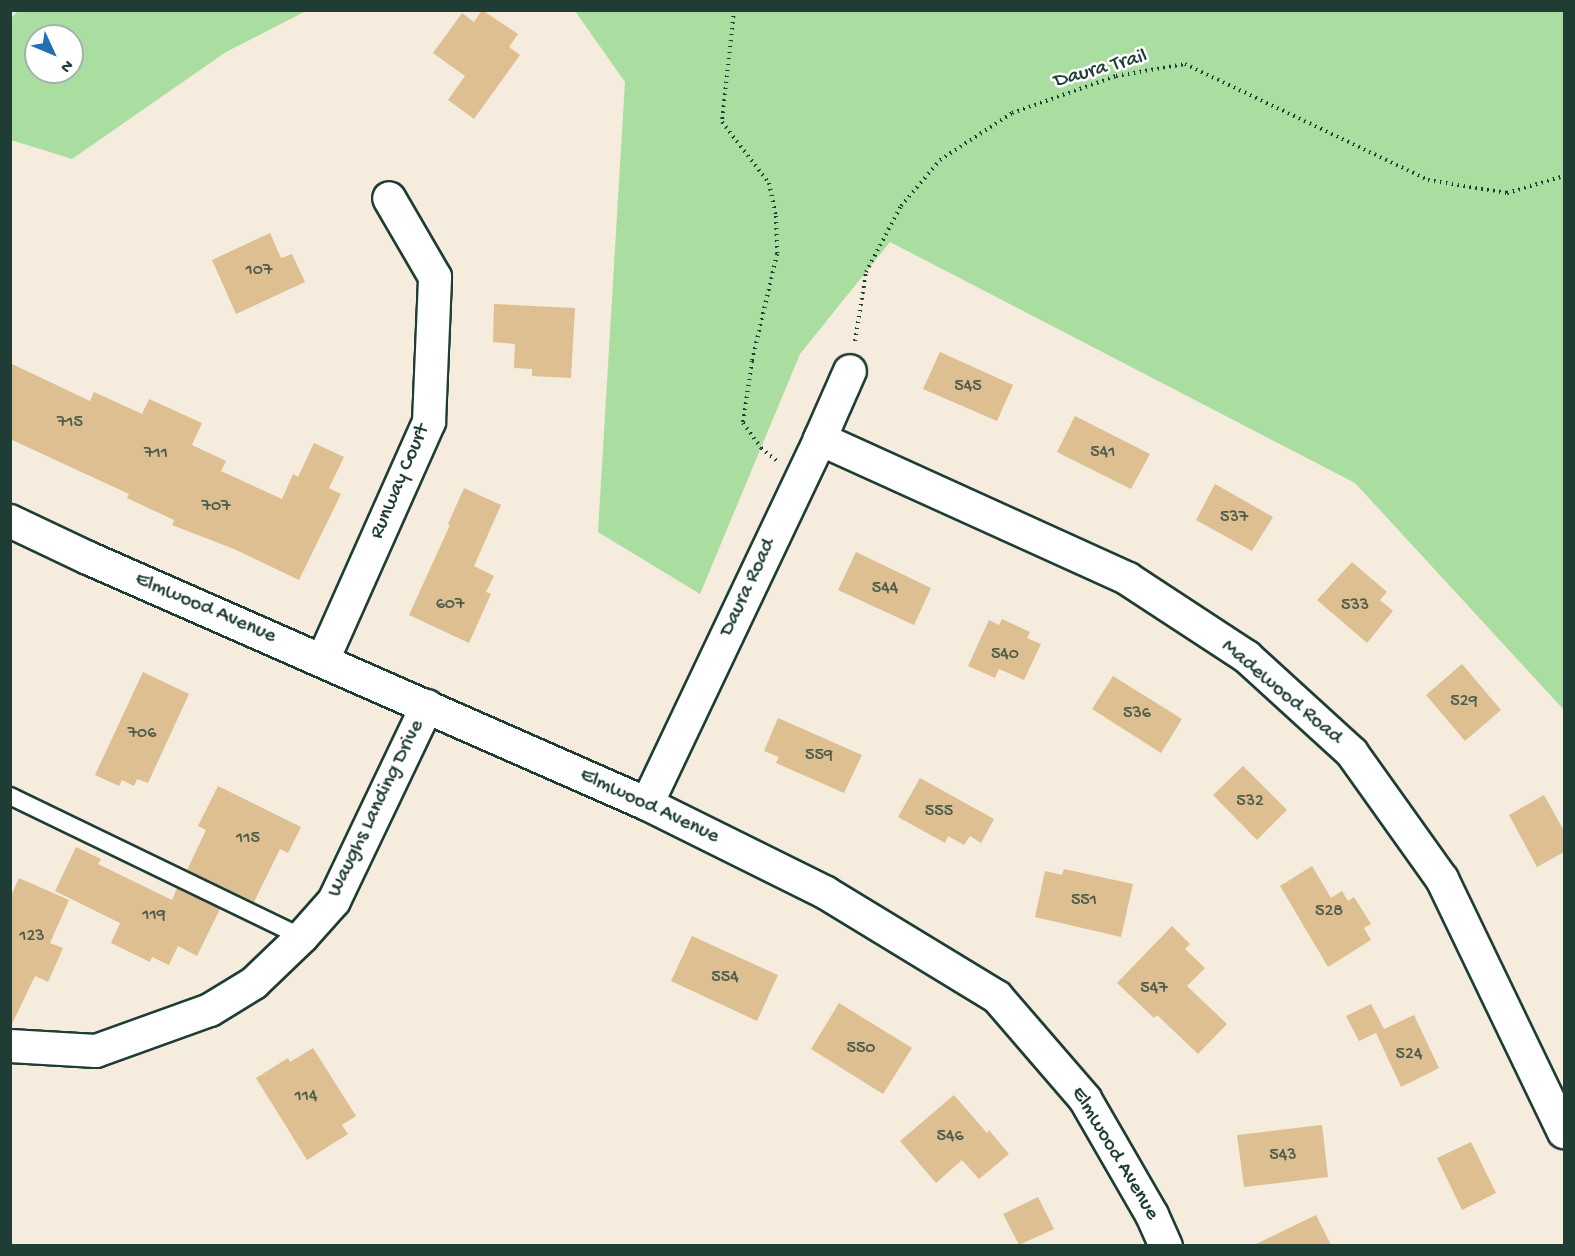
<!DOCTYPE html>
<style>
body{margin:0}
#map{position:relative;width:1575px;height:1256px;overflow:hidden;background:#f5ecde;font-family:"Gochi Hand",sans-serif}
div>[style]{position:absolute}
.green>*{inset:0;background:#aadea0}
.building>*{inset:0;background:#ddbf91}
.path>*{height:4px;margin-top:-2px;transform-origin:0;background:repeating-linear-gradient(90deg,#1f3d34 0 1.5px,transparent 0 6px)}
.roads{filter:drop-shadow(2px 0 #1f3d34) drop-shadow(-2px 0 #1f3d34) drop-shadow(0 2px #1f3d34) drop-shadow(0 -2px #1f3d34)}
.service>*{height:16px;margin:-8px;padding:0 8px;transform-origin:8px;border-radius:8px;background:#fff}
.minor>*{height:32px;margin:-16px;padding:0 16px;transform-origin:16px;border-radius:16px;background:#fff}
span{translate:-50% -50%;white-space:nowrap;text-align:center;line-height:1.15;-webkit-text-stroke:5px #fff;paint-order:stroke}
.number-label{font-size:18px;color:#4e5e4b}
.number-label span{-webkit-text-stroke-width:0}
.street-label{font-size:21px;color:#1f3d34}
.frame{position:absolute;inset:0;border:12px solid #1f3d34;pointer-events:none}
.north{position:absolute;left:24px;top:24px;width:60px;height:60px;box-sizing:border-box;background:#fff;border:2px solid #a5b1ae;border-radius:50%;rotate:134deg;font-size:16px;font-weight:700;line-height:24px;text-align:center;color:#1f3d34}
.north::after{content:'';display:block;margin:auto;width:21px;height:27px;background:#1f6fb2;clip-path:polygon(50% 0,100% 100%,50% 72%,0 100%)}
</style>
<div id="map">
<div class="green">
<i style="clip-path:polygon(evenodd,19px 10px,306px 10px,306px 11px,226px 52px,72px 159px,11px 140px,11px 18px,19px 10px,36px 36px,72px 36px,72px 72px,36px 72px,36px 36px)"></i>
<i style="clip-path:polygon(575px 11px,1564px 11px,1564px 710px,1355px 483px,890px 242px,800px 354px,700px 594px,598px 532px,625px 82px)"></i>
</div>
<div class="building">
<i style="clip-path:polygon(482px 10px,518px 34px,509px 47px,520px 55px,474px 119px,448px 100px,465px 76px,433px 53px,462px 13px,474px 22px)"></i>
<i style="clip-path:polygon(270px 233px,281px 258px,292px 254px,305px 282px,236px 314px,212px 260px)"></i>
<i style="clip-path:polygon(494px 304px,575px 308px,571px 378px,532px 376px,532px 369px,514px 368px,515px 344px,493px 342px)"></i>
<i style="clip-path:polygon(940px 352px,1013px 385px,997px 421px,923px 389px)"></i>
<i style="clip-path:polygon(10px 363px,90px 401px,94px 392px,142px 414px,149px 399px,202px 423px,192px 445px,226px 461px,221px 471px,282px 499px,293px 474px,298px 477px,314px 443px,344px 457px,329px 488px,341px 494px,299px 580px,234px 549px,172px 525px,174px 520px,127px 498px,129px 494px,10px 439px)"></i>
<i style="clip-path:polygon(1075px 416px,1150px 454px,1131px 489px,1057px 452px)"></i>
<i style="clip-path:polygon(1215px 484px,1273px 517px,1252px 551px,1196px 520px)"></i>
<i style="clip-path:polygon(464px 488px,501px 505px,474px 566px,494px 576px,486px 592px,491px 594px,469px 643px,409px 615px,450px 525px,448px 524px)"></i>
<i style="clip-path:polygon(856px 552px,931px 588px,914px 625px,838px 590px)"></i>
<i style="clip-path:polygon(1352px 562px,1387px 592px,1380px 600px,1393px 611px,1367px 643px,1317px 600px)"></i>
<i style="clip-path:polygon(1002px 619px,1030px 632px,1027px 638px,1041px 644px,1024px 680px,999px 669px,995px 678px,968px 666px,989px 620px,999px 625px)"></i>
<i style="clip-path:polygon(1462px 664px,1501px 710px,1465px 741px,1426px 695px)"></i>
<i style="clip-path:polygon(143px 672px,189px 694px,148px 783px,137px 779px,134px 786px,122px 780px,119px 786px,95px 775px)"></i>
<i style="clip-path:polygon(1113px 676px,1182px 719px,1161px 753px,1092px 709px)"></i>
<i style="clip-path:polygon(778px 718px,862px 755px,844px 793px,776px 763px,779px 757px,764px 751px)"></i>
<i style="clip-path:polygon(1243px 766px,1287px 810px,1257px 840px,1213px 795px)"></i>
<i style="clip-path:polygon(920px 778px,994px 819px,981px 843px,970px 836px,964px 845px,948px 836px,945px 843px,898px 817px)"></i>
<i style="clip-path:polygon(218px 786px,301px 827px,288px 853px,280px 849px,254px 902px,187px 870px,206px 830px,198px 826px)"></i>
<i style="clip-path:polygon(1544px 795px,1564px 831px,1564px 852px,1537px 867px,1509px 815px)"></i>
<i style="clip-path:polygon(76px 847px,101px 859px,98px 864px,172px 900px,177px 888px,220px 909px,197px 956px,178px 946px,169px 965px,152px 957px,150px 962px,111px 943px,120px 923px,55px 891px)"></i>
<i style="clip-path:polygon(1312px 866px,1331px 898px,1342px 891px,1348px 901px,1354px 897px,1371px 924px,1364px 928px,1371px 940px,1328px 967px,1280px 886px)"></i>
<i style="clip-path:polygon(1064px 869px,1133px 884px,1121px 937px,1035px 917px,1045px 871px,1062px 875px)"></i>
<i style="clip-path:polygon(19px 878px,69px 900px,50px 943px,63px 948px,48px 982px,35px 976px,10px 1028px,10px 898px)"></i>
<i style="clip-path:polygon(1172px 926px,1190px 944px,1185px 949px,1205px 968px,1187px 986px,1227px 1024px,1198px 1054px,1157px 1015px,1154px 1018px,1117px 983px)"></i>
<i style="clip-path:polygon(692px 936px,778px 975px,757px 1021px,671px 981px)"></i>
<i style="clip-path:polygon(839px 1003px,912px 1048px,883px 1094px,811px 1049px)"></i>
<i style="clip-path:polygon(1371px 1004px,1384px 1029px,1414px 1015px,1439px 1068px,1401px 1087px,1376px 1033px,1359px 1041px,1346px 1016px)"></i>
<i style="clip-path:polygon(313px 1048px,356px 1116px,342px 1125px,348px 1134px,307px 1160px,256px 1078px,288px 1058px,290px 1062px)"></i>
<i style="clip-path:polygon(954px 1095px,987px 1133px,989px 1130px,1009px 1154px,979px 1179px,962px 1160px,936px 1183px,900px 1141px)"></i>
<i style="clip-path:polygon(1322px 1125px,1328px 1177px,1244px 1187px,1237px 1135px)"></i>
<i style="clip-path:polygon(1471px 1142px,1496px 1193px,1462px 1210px,1437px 1158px)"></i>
<i style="clip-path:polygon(1038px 1197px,1054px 1229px,1019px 1245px,1003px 1214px)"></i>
<i style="clip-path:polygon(1316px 1215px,1331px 1245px,1254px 1245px)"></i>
</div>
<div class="path">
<i style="left:734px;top:10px;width:113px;rotate:96.1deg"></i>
<i style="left:722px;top:122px;width:77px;rotate:52.4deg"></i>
<i style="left:769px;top:183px;width:34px;rotate:78deg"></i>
<i style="left:776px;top:216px;width:38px;rotate:88deg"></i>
<i style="left:777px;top:254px;width:110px;rotate:103.2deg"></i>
<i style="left:752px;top:361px;width:63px;rotate:98.3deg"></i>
<i style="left:743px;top:423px;width:31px;rotate:54deg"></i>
<i style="left:761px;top:448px;width:21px;rotate:39deg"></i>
<i style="left:855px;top:341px;width:70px;rotate:-80.9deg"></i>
<i style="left:866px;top:272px;width:75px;rotate:-62.1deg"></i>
<i style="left:901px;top:206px;width:60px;rotate:-49.7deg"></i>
<i style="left:940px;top:160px;width:86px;rotate:-33.1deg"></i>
<i style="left:1012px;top:113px;width:110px;rotate:-19.6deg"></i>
<i style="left:1116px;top:76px;width:70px;rotate:-9.9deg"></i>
<i style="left:1185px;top:64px;width:269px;rotate:25.5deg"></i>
<i style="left:1428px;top:180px;width:80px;rotate:9.3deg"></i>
<i style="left:1507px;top:193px;width:59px;rotate:-16.6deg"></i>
</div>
<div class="roads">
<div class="service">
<i style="left:10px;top:796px;width:324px;rotate:25.8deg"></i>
</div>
<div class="minor">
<i style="left:820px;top:439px;width:338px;rotate:24.4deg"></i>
<i style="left:1128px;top:579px;width:142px;rotate:33.2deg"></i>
<i style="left:1247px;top:657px;width:142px;rotate:42.4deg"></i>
<i style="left:1352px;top:753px;width:155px;rotate:54.5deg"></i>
<i style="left:1442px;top:879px;width:281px;rotate:64.3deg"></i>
<i style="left:10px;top:521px;width:86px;rotate:25.4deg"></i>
<i style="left:88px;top:558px;width:611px;rotate:23.75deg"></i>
<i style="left:647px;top:804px;width:200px;rotate:26.4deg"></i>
<i style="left:826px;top:893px;width:200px;rotate:31.3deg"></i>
<i style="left:997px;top:997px;width:135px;rotate:49.2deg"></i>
<i style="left:1085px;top:1099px;width:134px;rotate:60deg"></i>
<i style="left:1152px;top:1215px;width:34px;rotate:66deg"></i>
<i style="left:323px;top:660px;width:261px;rotate:-66deg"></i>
<i style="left:429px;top:422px;width:145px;rotate:-87.6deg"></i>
<i style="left:435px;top:277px;width:91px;rotate:-120.2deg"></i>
<i style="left:647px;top:804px;width:404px;rotate:-64.6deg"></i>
<i style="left:820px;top:439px;width:74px;rotate:-66.2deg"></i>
<i style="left:10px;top:1046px;width:86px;rotate:3.3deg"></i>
<i style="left:96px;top:1051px;width:121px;rotate:-19.8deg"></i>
<i style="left:210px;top:1010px;width:52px;rotate:-31.5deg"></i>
<i style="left:254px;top:983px;width:66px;rotate:-43.8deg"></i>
<i style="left:302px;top:937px;width:48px;rotate:-48.4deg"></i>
<i style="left:334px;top:901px;width:216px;rotate:-64.5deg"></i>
</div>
</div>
<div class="number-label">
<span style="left:259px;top:271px">107</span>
<span style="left:968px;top:387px">545</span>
<span style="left:70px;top:423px">715</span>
<span style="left:1103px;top:453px">541</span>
<span style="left:156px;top:454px">711</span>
<span style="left:216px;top:507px">707</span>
<span style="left:1234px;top:518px">537</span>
<span style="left:885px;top:589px">544</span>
<span style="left:450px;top:605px">607</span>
<span style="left:1355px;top:606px">533</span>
<span style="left:1005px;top:655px">540</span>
<span style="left:1464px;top:702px">529</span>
<span style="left:1137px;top:714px">536</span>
<span style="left:142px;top:734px">706</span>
<span style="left:819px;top:756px">559</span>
<span style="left:1250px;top:802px">532</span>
<span style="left:939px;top:812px">555</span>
<span style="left:248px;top:839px">115</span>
<span style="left:1084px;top:901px">551</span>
<span style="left:1329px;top:912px">528</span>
<span style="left:154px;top:916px">119</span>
<span style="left:32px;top:937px">123</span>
<span style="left:725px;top:978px">554</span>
<span style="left:1154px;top:989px">547</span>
<span style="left:861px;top:1049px">550</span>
<span style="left:1409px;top:1055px">524</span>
<span style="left:306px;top:1097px">114</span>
<span style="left:950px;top:1137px">546</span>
<span style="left:1283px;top:1156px">543</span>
</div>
<div class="street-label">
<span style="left:1101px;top:70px;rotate:-16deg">Daura Trail</span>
<span style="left:401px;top:482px;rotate:-67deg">Runway Court</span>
<span style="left:749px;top:588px;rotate:-65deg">Daura Road</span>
<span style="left:205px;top:609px;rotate:23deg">Elmwood Avenue</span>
<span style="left:1281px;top:693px;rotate:40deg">Madewood Road</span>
<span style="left:649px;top:807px;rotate:25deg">Elmwood Avenue</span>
<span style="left:377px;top:809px;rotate:-64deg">Waughs Landing Drive</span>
<span style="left:1114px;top:1154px;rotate:59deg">Elmwood Avenue</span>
</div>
<div class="frame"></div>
<div class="north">N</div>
</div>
